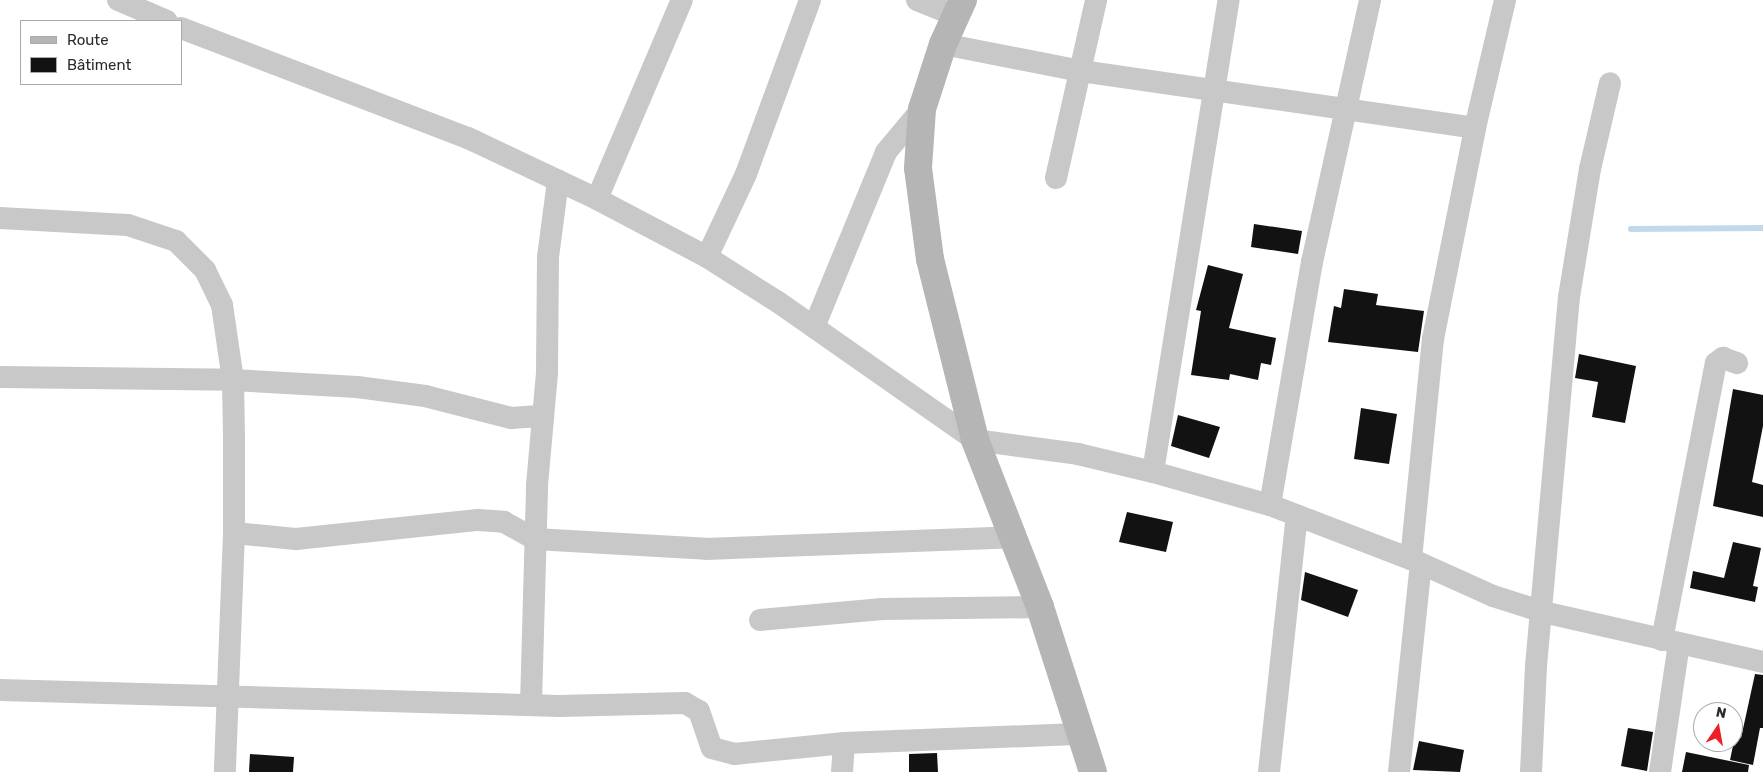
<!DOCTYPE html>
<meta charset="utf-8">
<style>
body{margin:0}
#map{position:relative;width:1763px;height:772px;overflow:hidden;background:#fff;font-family:Rubik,sans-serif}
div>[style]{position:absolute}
.stream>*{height:5.5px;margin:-2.75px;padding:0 2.75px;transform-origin:2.75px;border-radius:2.75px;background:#c2d9ec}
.building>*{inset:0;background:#121212}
.street>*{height:22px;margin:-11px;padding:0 11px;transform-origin:11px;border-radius:11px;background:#c8c8c8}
.secondary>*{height:28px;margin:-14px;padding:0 14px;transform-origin:14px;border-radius:14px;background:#b5b5b5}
span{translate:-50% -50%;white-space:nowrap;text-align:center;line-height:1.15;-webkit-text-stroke:5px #fff;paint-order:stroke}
.legend{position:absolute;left:20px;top:20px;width:162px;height:65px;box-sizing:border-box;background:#fff;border:1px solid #aaa;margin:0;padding:6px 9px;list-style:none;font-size:15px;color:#2b2b2b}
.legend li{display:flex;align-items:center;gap:10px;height:25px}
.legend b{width:25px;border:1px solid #aaa}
.north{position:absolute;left:1693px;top:702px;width:50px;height:50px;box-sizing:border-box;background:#fff;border:1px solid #aaa;border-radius:50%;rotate:12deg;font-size:14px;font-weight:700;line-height:20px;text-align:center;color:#2b2b2b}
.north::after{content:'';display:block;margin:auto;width:18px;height:22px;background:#ef2024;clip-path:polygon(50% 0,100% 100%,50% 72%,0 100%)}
</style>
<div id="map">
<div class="stream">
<i style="left:1631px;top:229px;width:132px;rotate:-0.4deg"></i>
</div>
<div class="building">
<i style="clip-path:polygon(1254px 224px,1302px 231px,1298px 254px,1251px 247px)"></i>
<i style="clip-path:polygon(1208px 265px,1243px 274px,1229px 328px,1276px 338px,1271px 365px,1261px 363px,1258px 380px,1230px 374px,1229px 380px,1191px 375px,1201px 311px,1196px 310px)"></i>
<i style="clip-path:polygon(1344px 289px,1378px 294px,1376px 305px,1424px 311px,1418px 352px,1328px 342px,1334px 306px,1341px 308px)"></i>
<i style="clip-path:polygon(1579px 354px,1636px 366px,1625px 423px,1592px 417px,1598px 382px,1575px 378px)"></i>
<i style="clip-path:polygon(1733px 389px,1763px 395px,1763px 426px,1752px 482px,1763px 485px,1763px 517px,1713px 506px)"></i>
<i style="clip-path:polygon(1361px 408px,1397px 414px,1389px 464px,1354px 459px)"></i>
<i style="clip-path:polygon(1178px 415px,1220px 427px,1209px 458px,1171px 446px)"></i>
<i style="clip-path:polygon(1127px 512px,1173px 522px,1166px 552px,1119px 542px)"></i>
<i style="clip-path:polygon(1733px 542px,1761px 548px,1753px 586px,1758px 587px,1755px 602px,1690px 588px,1693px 571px,1724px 578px)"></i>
<i style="clip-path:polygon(1305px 572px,1358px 590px,1348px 617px,1301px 600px)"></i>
<i style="clip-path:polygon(1755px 674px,1763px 675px,1763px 728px,1760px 728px,1753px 765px,1730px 760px,1735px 736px,1741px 738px)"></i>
<i style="clip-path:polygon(1628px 728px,1653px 732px,1647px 771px,1621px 766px)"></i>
<i style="clip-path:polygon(1419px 741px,1464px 750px,1460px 772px,1413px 770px)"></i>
<i style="clip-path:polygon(1686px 752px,1749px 765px,1748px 772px,1682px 772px)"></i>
<i style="clip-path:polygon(937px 753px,938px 772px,909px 772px,909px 754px)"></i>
<i style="clip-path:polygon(250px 754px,294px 757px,293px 772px,249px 772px)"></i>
</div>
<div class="street">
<i style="left:118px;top:0;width:53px;rotate:23.2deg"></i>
<i style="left:917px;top:0;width:42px;rotate:22.3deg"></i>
<i style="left:181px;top:28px;width:307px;rotate:21deg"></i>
<i style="left:468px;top:138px;width:143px;rotate:25.3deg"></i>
<i style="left:597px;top:199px;width:124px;rotate:27.8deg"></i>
<i style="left:707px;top:257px;width:84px;rotate:32.4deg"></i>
<i style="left:778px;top:302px;width:241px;rotate:35deg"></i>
<i style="left:975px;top:440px;width:104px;rotate:7.7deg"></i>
<i style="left:1078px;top:454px;width:77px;rotate:13.5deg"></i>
<i style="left:1153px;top:472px;width:122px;rotate:15.8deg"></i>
<i style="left:1270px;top:505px;width:151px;rotate:21deg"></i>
<i style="left:1411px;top:559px;width:90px;rotate:24.3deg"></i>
<i style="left:1493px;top:596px;width:52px;rotate:17.7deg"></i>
<i style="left:1543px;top:612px;width:226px;rotate:12.8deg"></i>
<i style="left:943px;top:44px;width:141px;rotate:11.1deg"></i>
<i style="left:1081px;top:71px;width:398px;rotate:8.2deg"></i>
<i style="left:1056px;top:178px;width:182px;rotate:-77.3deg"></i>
<i style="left:597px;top:199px;width:216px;rotate:-66.9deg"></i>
<i style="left:0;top:218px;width:128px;rotate:3.1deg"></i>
<i style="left:128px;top:225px;width:51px;rotate:18.4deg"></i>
<i style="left:176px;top:241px;width:41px;rotate:45deg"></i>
<i style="left:205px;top:270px;width:39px;rotate:64deg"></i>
<i style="left:222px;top:305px;width:76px;rotate:81.7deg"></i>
<i style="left:233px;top:380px;width:59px;rotate:89deg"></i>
<i style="left:234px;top:439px;width:94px;rotate:90deg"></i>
<i style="left:234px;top:533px;width:239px;rotate:92.2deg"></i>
<i style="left:707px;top:257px;width:92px;rotate:-64.8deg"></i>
<i style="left:746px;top:174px;width:185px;rotate:-69.8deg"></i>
<i style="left:814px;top:327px;width:189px;rotate:-67.6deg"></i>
<i style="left:886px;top:152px;width:56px;rotate:-50.1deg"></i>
<i style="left:0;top:377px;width:233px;rotate:0.7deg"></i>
<i style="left:233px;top:380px;width:124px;rotate:3.2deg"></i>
<i style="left:357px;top:387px;width:69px;rotate:7.5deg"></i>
<i style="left:425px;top:396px;width:89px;rotate:14.3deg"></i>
<i style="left:511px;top:418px;width:32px;rotate:-4deg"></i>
<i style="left:1153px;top:472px;width:478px;rotate:-80.9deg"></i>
<i style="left:1270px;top:505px;width:247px;rotate:-80.2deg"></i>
<i style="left:1312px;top:262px;width:268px;rotate:-77.5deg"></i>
<i style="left:234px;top:533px;width:62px;rotate:5.5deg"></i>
<i style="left:296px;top:539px;width:183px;rotate:-6deg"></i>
<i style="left:478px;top:520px;width:26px;rotate:4deg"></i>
<i style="left:504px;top:522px;width:35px;rotate:29deg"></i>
<i style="left:535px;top:539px;width:171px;rotate:3.3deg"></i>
<i style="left:706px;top:549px;width:307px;rotate:-2.2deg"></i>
<i style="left:1411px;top:559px;width:221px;rotate:-84.3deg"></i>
<i style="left:1433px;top:339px;width:215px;rotate:-78.7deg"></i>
<i style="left:1475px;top:128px;width:131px;rotate:-76.8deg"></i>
<i style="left:760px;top:620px;width:123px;rotate:-5.1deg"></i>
<i style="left:883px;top:609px;width:157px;rotate:-0.7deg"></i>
<i style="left:1662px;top:640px;width:282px;rotate:-79deg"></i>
<i style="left:1716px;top:363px;width:9px;rotate:-36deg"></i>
<i style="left:1723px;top:358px;width:15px;rotate:20deg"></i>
<i style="left:0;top:690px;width:559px;rotate:1.64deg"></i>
<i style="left:559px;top:706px;width:126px;rotate:-1.4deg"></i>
<i style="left:685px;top:703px;width:16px;rotate:30deg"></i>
<i style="left:699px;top:711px;width:39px;rotate:71deg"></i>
<i style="left:712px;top:748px;width:23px;rotate:15deg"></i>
<i style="left:734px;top:754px;width:111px;rotate:-5.7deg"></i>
<i style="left:844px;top:743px;width:238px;rotate:-2.2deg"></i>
<i style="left:531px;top:704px;width:219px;rotate:-88.4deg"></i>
<i style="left:537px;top:485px;width:113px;rotate:-84.9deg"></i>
<i style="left:547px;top:372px;width:115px;rotate:-89.5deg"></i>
<i style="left:548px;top:257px;width:77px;rotate:-82.5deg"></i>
<i style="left:842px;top:772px;width:29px;rotate:-86deg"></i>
<i style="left:1269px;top:772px;width:258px;rotate:-83.8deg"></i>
<i style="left:1399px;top:772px;width:209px;rotate:-84deg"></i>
<i style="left:1531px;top:772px;width:106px;rotate:-87.3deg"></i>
<i style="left:1536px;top:666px;width:370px;rotate:-84.9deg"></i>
<i style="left:1569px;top:297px;width:130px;rotate:-80.7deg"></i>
<i style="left:1590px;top:169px;width:88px;rotate:-76.9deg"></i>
<i style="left:1660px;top:772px;width:129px;rotate:-81.6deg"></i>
</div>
<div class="secondary">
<i style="left:963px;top:0;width:48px;rotate:114.4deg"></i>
<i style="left:943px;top:44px;width:68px;rotate:107.9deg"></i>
<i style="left:922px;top:109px;width:59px;rotate:93.9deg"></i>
<i style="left:918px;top:168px;width:92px;rotate:82.5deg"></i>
<i style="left:930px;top:259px;width:187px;rotate:76deg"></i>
<i style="left:975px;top:440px;width:179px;rotate:68.7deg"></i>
<i style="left:1040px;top:607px;width:173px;rotate:72.2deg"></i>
</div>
<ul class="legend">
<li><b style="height:6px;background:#b5b5b5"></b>Route</li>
<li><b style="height:14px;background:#121212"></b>Bâtiment</li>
</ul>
<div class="north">N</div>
</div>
